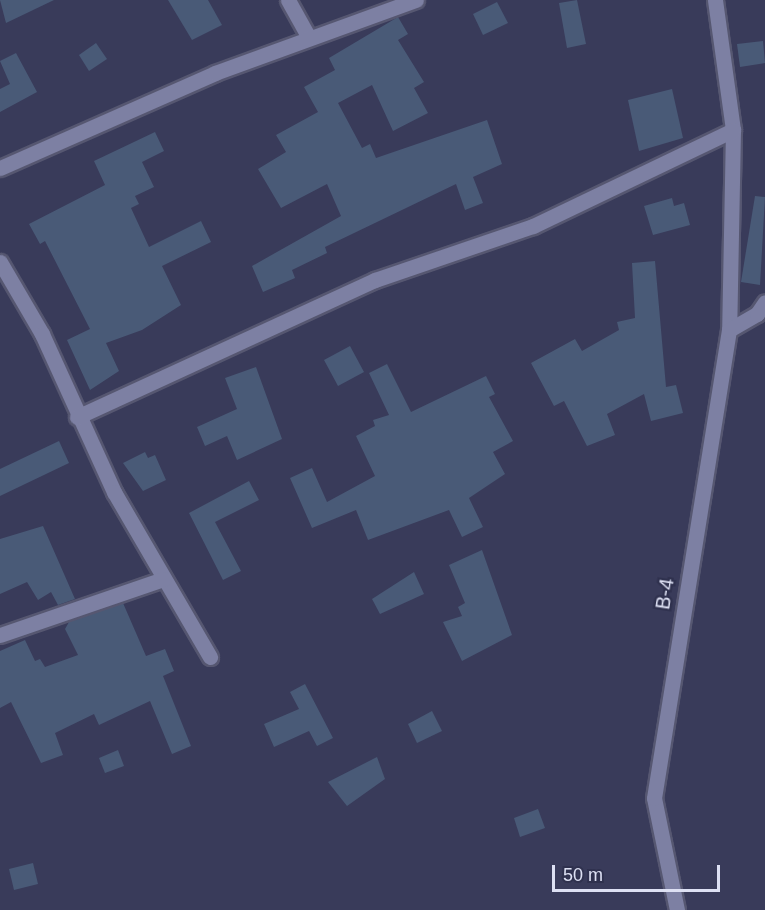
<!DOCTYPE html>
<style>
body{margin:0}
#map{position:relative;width:765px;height:910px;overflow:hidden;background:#393b5a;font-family:Arial,sans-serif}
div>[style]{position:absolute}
.building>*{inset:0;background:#495a77}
.roads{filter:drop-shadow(2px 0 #565771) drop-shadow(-2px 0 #565771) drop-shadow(0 2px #565771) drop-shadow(0 -2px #565771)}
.minor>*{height:15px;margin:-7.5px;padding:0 7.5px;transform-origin:7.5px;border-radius:7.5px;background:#7d80a3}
span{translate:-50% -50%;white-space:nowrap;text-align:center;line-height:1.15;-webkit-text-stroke:5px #2f314e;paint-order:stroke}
.street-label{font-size:20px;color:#dde0f3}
.scale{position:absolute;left:552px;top:865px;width:168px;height:27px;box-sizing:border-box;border:3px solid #dde0f3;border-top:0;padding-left:8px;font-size:18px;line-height:21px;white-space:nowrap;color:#dde0f3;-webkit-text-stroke:4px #2f314e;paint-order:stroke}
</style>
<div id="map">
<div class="building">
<i style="clip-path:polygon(0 0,54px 0,6px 23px)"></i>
<i style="clip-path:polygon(168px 0,208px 0,222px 25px,192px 40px)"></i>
<i style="clip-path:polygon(577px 0,586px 44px,567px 48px,559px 3px)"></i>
<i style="clip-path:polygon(497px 2px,508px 23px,483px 35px,473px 14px)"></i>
<i style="clip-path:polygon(398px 17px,408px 34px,398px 40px,424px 82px,414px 88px,428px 113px,393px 131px,372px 85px,338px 103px,362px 148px,370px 144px,376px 158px,487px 120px,502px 164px,473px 177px,483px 203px,465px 210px,456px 184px,325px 247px,327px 253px,292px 270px,295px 278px,263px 292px,252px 266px,341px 216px,327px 184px,281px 208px,258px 169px,286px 152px,276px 135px,318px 112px,304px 87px,335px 70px,329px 58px)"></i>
<i style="clip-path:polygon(763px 41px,765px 63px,740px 67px,737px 44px)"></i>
<i style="clip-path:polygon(96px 43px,107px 59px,89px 71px,79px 55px)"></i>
<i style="clip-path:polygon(16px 53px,37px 92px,0 112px,0 89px,10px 84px,0 61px)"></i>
<i style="clip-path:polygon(672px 89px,683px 138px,639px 151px,628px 100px)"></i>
<i style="clip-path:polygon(155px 132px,164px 151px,142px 162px,154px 187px,135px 196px,139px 204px,131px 208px,149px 247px,201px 221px,211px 242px,162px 266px,181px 305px,142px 330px,106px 343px,119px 371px,90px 390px,67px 340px,90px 329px,45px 241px,40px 244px,29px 224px,105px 185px,94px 161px)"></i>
<i style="clip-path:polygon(755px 196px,765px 197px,760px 285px,741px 282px)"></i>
<i style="clip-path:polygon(672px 198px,674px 206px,684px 203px,690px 225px,653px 235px,644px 206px)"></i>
<i style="clip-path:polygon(655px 261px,666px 387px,676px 385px,683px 413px,651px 421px,644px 394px,607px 414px,615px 435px,587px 446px,564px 401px,554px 406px,531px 363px,575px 339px,582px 351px,619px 330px,617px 322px,635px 318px,632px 263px)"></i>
<i style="clip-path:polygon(350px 346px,364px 372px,338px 386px,324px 360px)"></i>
<i style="clip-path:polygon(387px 364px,411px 412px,486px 376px,495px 394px,489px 397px,513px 441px,493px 452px,505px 474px,469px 498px,483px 527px,462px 537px,449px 510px,368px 540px,356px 510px,312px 528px,290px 478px,312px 468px,327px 502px,375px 476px,356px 436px,375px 426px,373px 420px,389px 415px,369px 373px)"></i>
<i style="clip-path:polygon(256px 367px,282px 439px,237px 460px,227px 436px,205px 446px,197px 427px,237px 409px,225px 378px)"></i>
<i style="clip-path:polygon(59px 441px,69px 463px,0 496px,0 469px)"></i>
<i style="clip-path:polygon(145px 452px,148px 458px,155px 455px,166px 480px,143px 491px,123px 463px)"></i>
<i style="clip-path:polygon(249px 481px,259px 500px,215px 522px,241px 571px,223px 580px,189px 513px)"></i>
<i style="clip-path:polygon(43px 526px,75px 599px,58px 605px,51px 592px,38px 600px,27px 582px,0 594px,0 539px)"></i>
<i style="clip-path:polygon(482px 550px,512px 635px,462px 661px,443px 622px,462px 616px,458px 607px,465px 603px,449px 565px)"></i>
<i style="clip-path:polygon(414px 572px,424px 594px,380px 614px,372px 599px)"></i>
<i style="clip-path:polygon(123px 603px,146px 656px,165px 649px,174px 671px,163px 676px,191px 746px,172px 754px,150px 701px,99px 725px,94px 714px,55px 733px,63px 755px,41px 763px,11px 702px,0 708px,0 651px,25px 640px,35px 661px,40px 659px,45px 667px,78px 655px,65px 629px,69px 622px)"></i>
<i style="clip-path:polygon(305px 684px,333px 738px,317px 746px,309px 731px,274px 747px,264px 724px,299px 709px,290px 692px)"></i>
<i style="clip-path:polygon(432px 711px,442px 731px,417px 743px,408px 724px)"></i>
<i style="clip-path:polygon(118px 750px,124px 766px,105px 773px,99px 758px)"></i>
<i style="clip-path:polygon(377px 757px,385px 779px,347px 806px,328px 782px)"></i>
<i style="clip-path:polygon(538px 809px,545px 828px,520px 837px,514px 818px)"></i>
<i style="clip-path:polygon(33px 863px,38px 884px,14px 890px,9px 869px)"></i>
</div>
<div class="roads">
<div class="minor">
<i style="left:288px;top:0;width:41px;rotate:60.9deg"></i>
<i style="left:715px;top:0;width:131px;rotate:82.1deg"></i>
<i style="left:733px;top:130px;width:200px;rotate:91.1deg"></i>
<i style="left:0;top:168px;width:235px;rotate:-23.8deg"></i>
<i style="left:215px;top:73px;width:214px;rotate:-20deg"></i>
<i style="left:0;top:262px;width:83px;rotate:59.7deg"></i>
<i style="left:42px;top:334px;width:174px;rotate:65.5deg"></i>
<i style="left:114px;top:492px;width:191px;rotate:59.8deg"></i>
<i style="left:77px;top:417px;width:328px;rotate:-24.7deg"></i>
<i style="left:375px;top:280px;width:167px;rotate:-18.9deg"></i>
<i style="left:533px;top:226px;width:222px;rotate:-25.6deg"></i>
<i style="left:0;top:635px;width:173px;rotate:-18.9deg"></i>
<i style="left:677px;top:910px;width:114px;rotate:-101.6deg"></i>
<i style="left:654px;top:798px;width:474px;rotate:-80.9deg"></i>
<i style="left:729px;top:330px;width:32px;rotate:-30deg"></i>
<i style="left:757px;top:314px;width:14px;rotate:-56deg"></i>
</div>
</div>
<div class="street-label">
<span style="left:665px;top:594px;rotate:-81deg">B-4</span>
</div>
<div class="scale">50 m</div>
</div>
